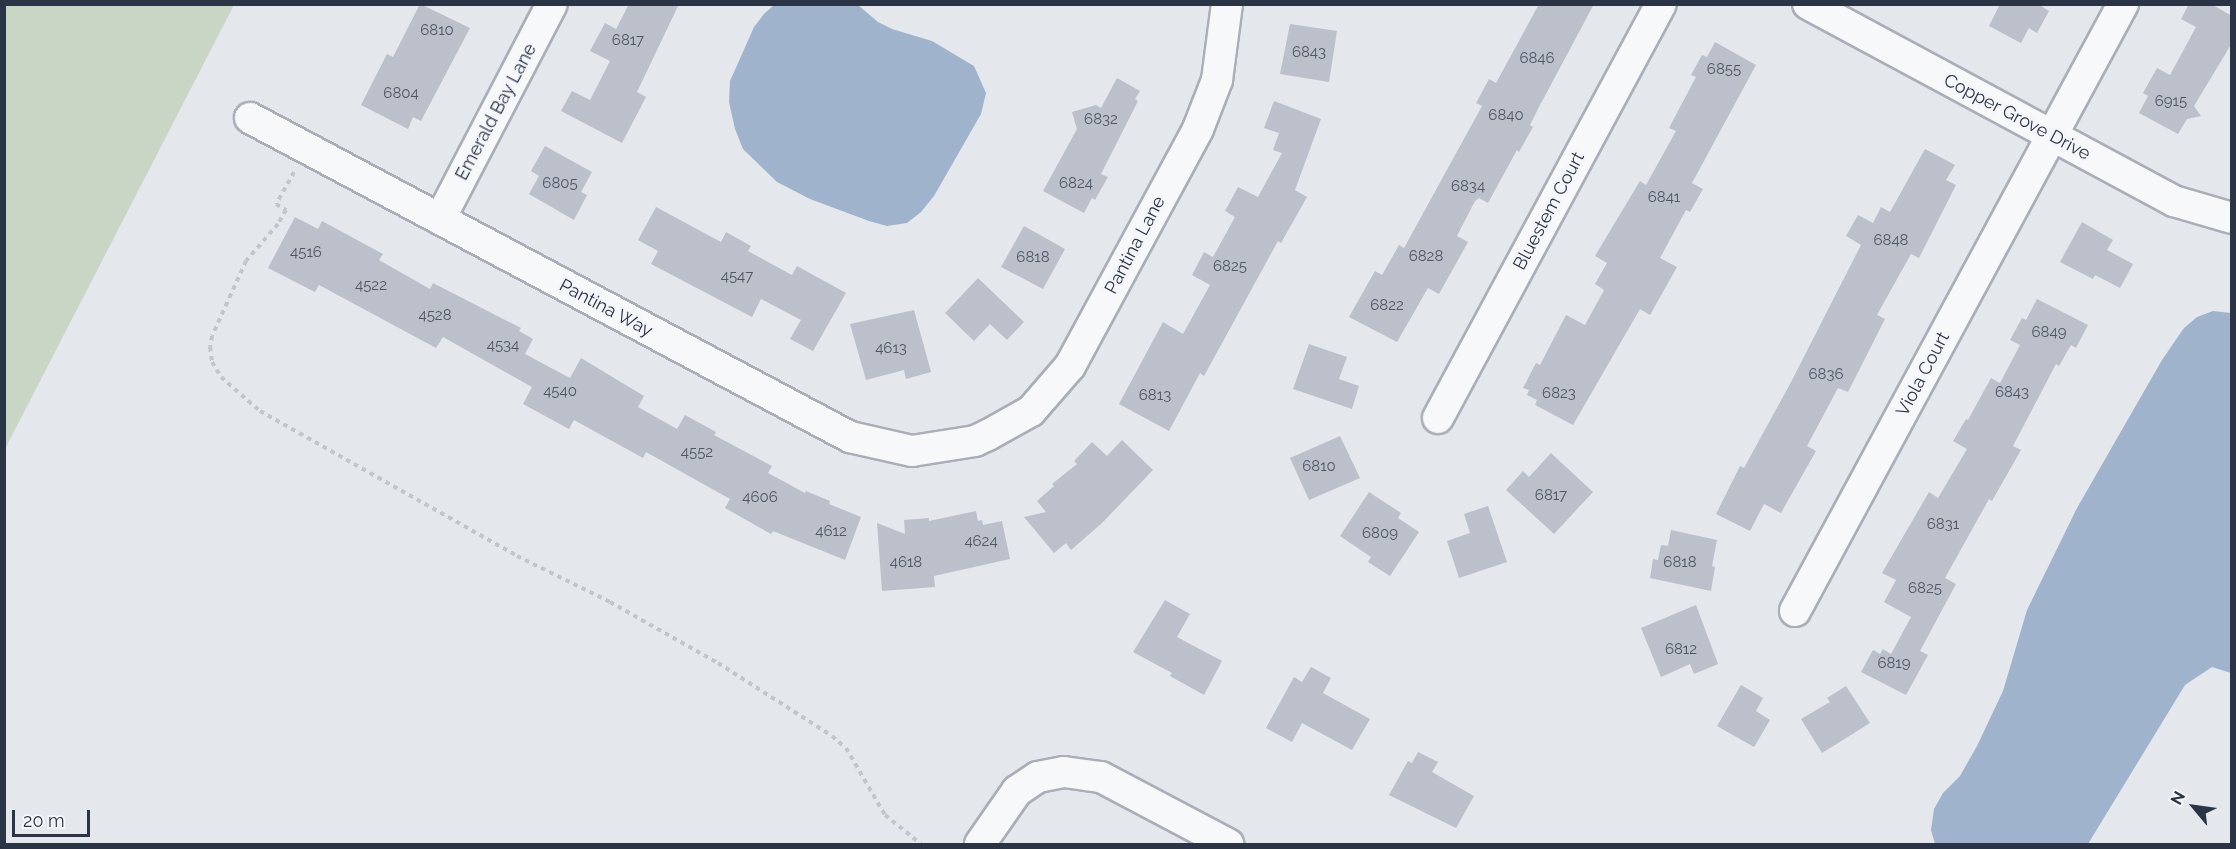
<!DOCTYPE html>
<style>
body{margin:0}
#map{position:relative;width:2236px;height:849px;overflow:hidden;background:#e4e7ec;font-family:Raleway,sans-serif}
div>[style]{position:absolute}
.green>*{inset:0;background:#c9d6c5}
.water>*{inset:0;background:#9fb4cc}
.building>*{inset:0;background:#bbc0ca}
.path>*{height:4px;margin-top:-2px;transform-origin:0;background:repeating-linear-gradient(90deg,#c2c5cb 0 4.5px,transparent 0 9px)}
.roads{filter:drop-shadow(2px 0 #a9aeb7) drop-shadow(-2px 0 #a9aeb7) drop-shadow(0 2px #a9aeb7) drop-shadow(0 -2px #a9aeb7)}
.minor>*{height:30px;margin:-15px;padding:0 15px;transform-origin:15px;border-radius:15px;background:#f7f8fa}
span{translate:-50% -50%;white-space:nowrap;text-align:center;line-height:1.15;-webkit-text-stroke:6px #f4f6f9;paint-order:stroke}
.number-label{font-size:15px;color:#4f5766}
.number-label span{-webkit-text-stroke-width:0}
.street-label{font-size:18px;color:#2b3445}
.frame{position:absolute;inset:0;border:6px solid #2b3445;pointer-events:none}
.north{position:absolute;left:2164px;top:777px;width:60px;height:60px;-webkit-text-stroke:4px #f4f6f9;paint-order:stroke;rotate:299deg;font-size:16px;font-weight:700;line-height:24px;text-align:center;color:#2b3445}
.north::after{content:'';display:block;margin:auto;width:21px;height:27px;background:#2b3445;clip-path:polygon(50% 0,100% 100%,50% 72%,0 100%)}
.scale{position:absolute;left:12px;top:810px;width:78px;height:27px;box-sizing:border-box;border:3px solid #2b3445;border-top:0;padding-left:8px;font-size:18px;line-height:21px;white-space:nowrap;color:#2b3445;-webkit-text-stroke:4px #f4f6f9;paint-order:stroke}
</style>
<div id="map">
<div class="green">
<i style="clip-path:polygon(5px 4px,234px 5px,5px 449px,4px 5px)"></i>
</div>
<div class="water">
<i style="clip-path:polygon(858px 5px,878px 22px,892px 29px,932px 41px,974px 66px,986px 93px,981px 114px,934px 196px,921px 212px,907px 223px,887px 226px,869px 221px,810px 199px,777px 182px,743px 149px,735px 129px,729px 102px,730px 81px,754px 27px,764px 14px,774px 5px)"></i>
<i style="clip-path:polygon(2213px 311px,2231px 313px,2231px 673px,2212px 667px,2185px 685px,2088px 844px,1935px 844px,1931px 830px,1934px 809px,1943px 793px,1960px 776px,1977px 746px,2003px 691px,2027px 610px,2077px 508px,2162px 360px,2184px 328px,2197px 317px)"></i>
</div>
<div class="building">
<i style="clip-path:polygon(420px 4px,470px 28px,421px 121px,413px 117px,408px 129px,361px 105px,387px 54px,393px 57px)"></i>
<i style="clip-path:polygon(629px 4px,679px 4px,637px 92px,646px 97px,622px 143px,561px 111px,572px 91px,590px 100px,610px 61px,590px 51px,605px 23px,616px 29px)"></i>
<i style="clip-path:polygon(1539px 4px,1594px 4px,1539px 107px,1530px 125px,1533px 127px,1519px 152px,1517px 150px,1488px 203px,1479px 198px,1475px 201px,1457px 236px,1468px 242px,1439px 294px,1428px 288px,1397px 342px,1349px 317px,1375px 271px,1382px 275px,1399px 245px,1404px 248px,1482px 106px,1476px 103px,1489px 79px,1496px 83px)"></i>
<i style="clip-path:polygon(2000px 4px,2038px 4px,2049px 11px,2037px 33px,2029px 28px,2021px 43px,1989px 26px)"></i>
<i style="clip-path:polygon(2189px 4px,2211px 4px,2232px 16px,2232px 43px,2194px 106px,2201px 116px,2187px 119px,2178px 134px,2139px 113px,2148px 96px,2143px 93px,2157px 68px,2170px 75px,2196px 27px,2181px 19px)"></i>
<i style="clip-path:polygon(1290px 24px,1337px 31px,1329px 82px,1280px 74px)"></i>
<i style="clip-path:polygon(1715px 42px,1756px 65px,1692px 183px,1703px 189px,1690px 212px,1686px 210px,1660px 258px,1677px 267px,1650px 315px,1640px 309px,1573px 425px,1535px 405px,1537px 400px,1527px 395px,1529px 390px,1523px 388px,1536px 363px,1540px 365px,1566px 315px,1585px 325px,1604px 290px,1595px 284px,1607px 263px,1595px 256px,1640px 181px,1646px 185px,1676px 131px,1669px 128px,1696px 77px,1691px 75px,1702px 55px,1707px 57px)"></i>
<i style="clip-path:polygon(1117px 78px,1140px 91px,1135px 99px,1138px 101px,1101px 174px,1108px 177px,1095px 200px,1092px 198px,1084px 213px,1043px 191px,1077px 129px,1072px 112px,1096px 105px,1101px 108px)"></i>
<i style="clip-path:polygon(1274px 101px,1321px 119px,1295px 190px,1307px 197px,1281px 243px,1278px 241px,1204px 376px,1200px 373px,1169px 431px,1119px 404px,1163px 322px,1183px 334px,1210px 285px,1192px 275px,1204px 252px,1213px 257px,1235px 217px,1225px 211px,1238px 187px,1258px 197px,1282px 153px,1273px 150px,1279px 133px,1264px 128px)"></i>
<i style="clip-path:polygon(545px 146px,592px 172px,581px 192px,587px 195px,574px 220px,529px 194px,539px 176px,531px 171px)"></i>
<i style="clip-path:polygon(1925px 149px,1955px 165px,1946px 180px,1956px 185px,1919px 258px,1911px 254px,1877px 315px,1885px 319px,1848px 392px,1838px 388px,1807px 446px,1816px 451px,1781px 513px,1764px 504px,1750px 531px,1716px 514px,1740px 466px,1744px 468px,1790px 384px,1861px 245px,1846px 236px,1858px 215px,1873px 223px,1881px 207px,1890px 212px)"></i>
<i style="clip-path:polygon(656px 207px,721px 242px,726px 232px,751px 246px,748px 251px,792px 275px,797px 266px,846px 293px,813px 351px,790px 339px,801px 320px,761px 299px,752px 317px,651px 264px,658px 251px,638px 240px)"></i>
<i style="clip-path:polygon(295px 217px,318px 229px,322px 221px,383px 254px,379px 260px,430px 289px,433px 283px,521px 328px,519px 331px,533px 339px,525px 354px,570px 378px,581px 358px,644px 396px,638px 407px,677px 429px,685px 415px,716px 432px,714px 435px,772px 466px,768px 473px,805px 493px,806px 491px,830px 501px,829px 504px,861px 517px,845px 560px,773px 531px,771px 534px,725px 508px,730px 499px,646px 452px,643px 458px,574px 420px,569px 429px,523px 404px,532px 387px,443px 337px,436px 348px,319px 285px,315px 292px,268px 268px)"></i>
<i style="clip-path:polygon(2082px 222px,2113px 240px,2107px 250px,2133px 264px,2120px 288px,2095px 275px,2093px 279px,2060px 262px)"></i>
<i style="clip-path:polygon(1024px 226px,1065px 249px,1043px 289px,1001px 267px)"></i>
<i style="clip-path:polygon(978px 278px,1024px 322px,1007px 340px,990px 324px,974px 341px,945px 313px)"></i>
<i style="clip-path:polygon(2037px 299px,2088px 325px,2076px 348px,2071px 345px,2059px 366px,2056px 364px,2013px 446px,2021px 450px,1992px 501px,1989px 499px,1945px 578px,1956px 584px,1920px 651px,1928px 655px,1906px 695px,1861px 672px,1873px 650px,1880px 654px,1883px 649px,1891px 654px,1911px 617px,1884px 602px,1896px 580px,1882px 573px,1929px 492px,1938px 498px,1967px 449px,1953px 441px,1966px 419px,1968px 420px,1991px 378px,2000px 383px,2020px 345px,2010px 340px,2022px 318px,2026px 320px)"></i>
<i style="clip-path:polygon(914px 310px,931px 372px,906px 379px,904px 370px,866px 380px,850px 324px)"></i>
<i style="clip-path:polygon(1309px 344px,1347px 357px,1339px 379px,1359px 386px,1352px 409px,1293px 389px)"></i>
<i style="clip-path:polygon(1340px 436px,1360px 478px,1309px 500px,1290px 458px)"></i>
<i style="clip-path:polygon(1122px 440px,1153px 470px,1102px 523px,1071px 550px,1066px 543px,1054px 553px,1024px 517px,1046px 512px,1037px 501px,1054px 486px,1052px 484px,1077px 464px,1074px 461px,1092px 442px,1107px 456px)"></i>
<i style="clip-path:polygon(1551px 453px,1593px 492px,1554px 534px,1506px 490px,1523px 471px,1529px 477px)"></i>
<i style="clip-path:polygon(1369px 492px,1401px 513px,1398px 518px,1419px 532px,1390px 576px,1368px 562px,1371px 557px,1340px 536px)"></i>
<i style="clip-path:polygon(1488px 506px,1507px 562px,1459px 578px,1447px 541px,1470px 533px,1464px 514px)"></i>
<i style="clip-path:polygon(976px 511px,978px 521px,982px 520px,983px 525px,1002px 521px,1010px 559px,934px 576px,935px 587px,882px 591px,877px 523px,905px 534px,904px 520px,929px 518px,929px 521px)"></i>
<i style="clip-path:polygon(1671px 530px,1717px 540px,1712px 566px,1715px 567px,1711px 591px,1650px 578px,1653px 559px,1658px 560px,1661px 545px,1668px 546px)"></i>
<i style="clip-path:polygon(1165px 600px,1190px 614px,1177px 637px,1222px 661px,1204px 695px,1170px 676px,1172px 673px,1133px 652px)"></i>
<i style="clip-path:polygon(1696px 605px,1718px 664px,1694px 674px,1690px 664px,1661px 677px,1641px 628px)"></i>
<i style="clip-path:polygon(1311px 667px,1331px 678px,1323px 693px,1370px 719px,1352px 750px,1302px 723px,1292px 742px,1266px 728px,1294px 677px,1302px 682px)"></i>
<i style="clip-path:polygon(1741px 685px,1763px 698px,1756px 711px,1770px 720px,1754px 747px,1717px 726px)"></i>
<i style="clip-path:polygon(1846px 686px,1870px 723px,1822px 753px,1801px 719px,1830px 702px,1827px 698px)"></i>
<i style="clip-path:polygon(1418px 752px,1438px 762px,1432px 772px,1474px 796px,1456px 828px,1389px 795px,1408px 761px,1412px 763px)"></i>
</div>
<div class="path">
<i style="left:294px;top:172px;width:37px;rotate:119deg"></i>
<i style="left:276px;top:204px;width:12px;rotate:31deg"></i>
<i style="left:286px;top:210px;width:16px;rotate:120deg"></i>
<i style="left:278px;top:224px;width:49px;rotate:130.9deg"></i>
<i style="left:246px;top:261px;width:82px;rotate:114.4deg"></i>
<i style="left:212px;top:336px;width:11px;rotate:100deg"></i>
<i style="left:210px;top:347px;width:15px;rotate:82deg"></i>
<i style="left:212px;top:362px;width:17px;rotate:59deg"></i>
<i style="left:221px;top:377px;width:52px;rotate:41.1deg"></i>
<i style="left:260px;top:411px;width:295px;rotate:29.4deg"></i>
<i style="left:517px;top:556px;width:104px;rotate:26.3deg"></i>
<i style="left:610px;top:602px;width:124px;rotate:29.5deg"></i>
<i style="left:718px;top:663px;width:135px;rotate:32.6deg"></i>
<i style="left:832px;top:736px;width:18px;rotate:41deg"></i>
<i style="left:846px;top:748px;width:78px;rotate:59.8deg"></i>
<i style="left:885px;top:815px;width:46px;rotate:38.9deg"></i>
</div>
<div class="roads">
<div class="minor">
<i style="left:1808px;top:4px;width:416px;rotate:28.3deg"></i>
<i style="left:2174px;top:201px;width:60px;rotate:16.3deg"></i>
<i style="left:250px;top:118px;width:680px;rotate:28deg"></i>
<i style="left:850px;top:437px;width:64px;rotate:12.7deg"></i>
<i style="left:912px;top:451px;width:64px;rotate:-9deg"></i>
<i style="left:975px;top:441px;width:14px;rotate:-25deg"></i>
<i style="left:988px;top:435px;width:49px;rotate:-29.2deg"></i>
<i style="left:1031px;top:411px;width:60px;rotate:-49.1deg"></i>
<i style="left:1070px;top:366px;width:269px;rotate:-61.6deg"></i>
<i style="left:1198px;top:129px;width:53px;rotate:-68.8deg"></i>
<i style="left:1217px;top:80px;width:77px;rotate:-82.5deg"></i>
<i style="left:440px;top:219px;width:242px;rotate:-62.5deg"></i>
<i style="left:1438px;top:418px;width:470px;rotate:-61.7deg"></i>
<i style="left:1795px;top:611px;width:690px;rotate:-61.61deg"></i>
<i style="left:980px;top:844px;width:65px;rotate:-55.1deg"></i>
<i style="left:1017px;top:791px;width:25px;rotate:-34deg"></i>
<i style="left:1038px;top:777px;width:26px;rotate:-11deg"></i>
<i style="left:1064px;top:772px;width:37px;rotate:8deg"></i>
<i style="left:1101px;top:777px;width:144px;rotate:27.8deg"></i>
</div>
</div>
<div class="number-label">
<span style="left:437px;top:31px">6810</span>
<span style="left:628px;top:41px">6817</span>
<span style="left:1309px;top:53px">6843</span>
<span style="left:1537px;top:59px">6846</span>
<span style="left:1724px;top:70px">6855</span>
<span style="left:401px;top:94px">6804</span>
<span style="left:2171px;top:102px">6915</span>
<span style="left:1506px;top:116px">6840</span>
<span style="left:1101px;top:120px">6832</span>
<span style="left:560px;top:184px">6805</span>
<span style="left:1076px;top:184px">6824</span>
<span style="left:1468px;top:187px">6834</span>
<span style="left:1664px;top:198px">6841</span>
<span style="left:1891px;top:241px">6848</span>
<span style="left:306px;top:253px">4516</span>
<span style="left:1426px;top:257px">6828</span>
<span style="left:1033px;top:258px">6818</span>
<span style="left:1230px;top:267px">6825</span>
<span style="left:737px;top:277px">4547</span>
<span style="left:371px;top:286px">4522</span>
<span style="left:1387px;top:306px">6822</span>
<span style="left:435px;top:316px">4528</span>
<span style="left:2049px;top:333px">6849</span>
<span style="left:503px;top:346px">4534</span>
<span style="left:891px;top:349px">4613</span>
<span style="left:1826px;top:375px">6836</span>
<span style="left:560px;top:392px">4540</span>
<span style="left:2012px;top:393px">6843</span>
<span style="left:1559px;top:394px">6823</span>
<span style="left:1155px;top:396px">6813</span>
<span style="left:697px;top:453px">4552</span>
<span style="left:1319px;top:467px">6810</span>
<span style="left:1551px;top:496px">6817</span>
<span style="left:760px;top:498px">4606</span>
<span style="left:1943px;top:525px">6831</span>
<span style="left:831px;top:532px">4612</span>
<span style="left:1380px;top:534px">6809</span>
<span style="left:981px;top:542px">4624</span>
<span style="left:906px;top:563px">4618</span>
<span style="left:1680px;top:563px">6818</span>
<span style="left:1925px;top:589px">6825</span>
<span style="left:1681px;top:650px">6812</span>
<span style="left:1894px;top:664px">6819</span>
</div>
<div class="street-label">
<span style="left:496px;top:112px;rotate:-62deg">Emerald Bay Lane</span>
<span style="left:2017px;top:117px;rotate:28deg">Copper Grove Drive</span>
<span style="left:1549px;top:211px;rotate:-62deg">Bluestem Court</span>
<span style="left:1135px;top:245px;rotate:-62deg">Pantina Lane</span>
<span style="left:606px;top:308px;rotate:28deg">Pantina Way</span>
<span style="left:1923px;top:374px;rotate:-62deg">Viola Court</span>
</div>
<div class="frame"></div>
<div class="north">N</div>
<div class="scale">20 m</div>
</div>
